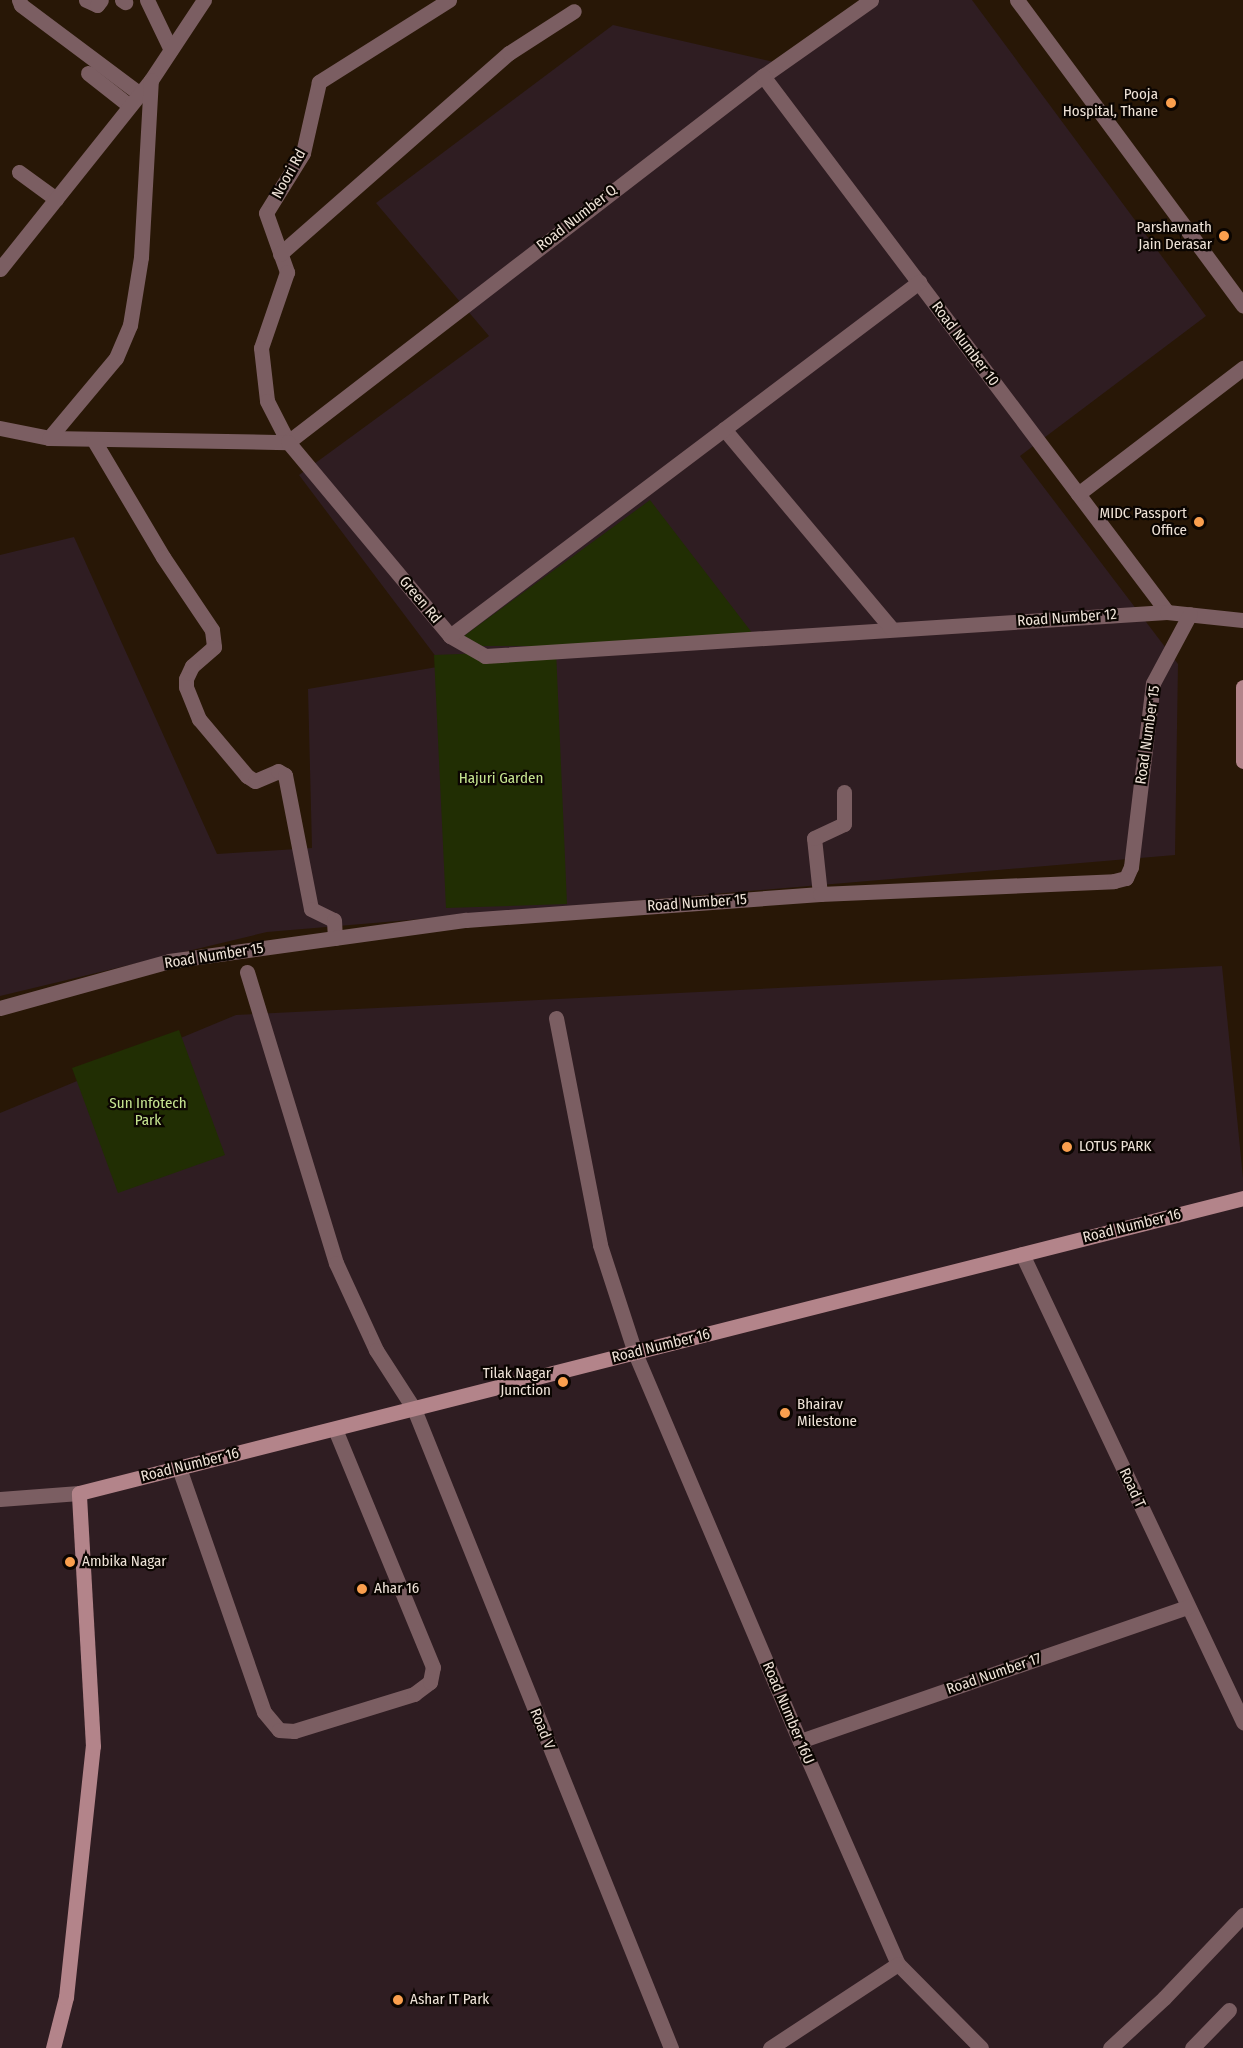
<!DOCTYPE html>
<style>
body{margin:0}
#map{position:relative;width:1243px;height:2048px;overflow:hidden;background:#281706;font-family:"Fira Sans Condensed",sans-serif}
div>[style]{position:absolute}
.industrial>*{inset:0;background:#2f1d22}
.green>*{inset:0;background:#212e03}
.street>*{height:15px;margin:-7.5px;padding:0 7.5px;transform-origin:7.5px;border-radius:7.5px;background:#7b5e62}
.secondary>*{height:15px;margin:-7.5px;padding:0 7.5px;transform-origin:7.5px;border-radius:7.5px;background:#b3848a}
.dots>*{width:16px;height:16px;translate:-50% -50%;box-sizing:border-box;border:3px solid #0b0501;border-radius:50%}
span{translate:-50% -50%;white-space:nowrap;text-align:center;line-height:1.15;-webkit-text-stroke:4.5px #0b0501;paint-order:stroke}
.poi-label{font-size:15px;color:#eee2d7}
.right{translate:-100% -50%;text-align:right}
.left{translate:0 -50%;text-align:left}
.street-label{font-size:15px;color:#eee2d7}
.park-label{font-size:15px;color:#c6e590}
</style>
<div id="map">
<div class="industrial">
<i style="clip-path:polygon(879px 0,972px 0,1206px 316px,1020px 456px,1178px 664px,1175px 855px,267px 932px,0 996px,0 555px,74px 537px,217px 854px,312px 848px,308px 689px,443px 666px,299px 475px,489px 336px,376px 203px,613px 25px,778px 63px)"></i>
<i style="clip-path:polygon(1222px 966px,1243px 1178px,1243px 2048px,0 2048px,0 1113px,236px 1015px)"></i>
</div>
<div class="green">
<i style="clip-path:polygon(650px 500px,753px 634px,551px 646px,482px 646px,464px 636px)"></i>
<i style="clip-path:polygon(556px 650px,567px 904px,446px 908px,434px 655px)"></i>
<i style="clip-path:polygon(179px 1030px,225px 1155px,118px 1193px,72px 1068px)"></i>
</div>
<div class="street">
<i style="left:19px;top:0;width:5px;rotate:68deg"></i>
<i style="left:21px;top:5px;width:149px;rotate:36.8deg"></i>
<i style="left:86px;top:0;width:12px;rotate:24deg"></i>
<i style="left:97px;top:5px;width:6px;rotate:-51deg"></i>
<i style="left:122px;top:0;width:4px;rotate:34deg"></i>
<i style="left:147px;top:0;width:55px;rotate:64.4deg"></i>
<i style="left:449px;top:0;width:154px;rotate:147.8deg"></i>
<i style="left:319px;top:82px;width:73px;rotate:102.7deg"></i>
<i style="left:303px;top:153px;width:70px;rotate:121.7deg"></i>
<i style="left:266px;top:213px;width:63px;rotate:70.4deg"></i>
<i style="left:287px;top:272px;width:80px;rotate:108.9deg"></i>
<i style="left:261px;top:348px;width:53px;rotate:83.5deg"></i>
<i style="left:267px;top:401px;width:46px;rotate:62.9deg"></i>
<i style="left:288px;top:442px;width:600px;rotate:-37.62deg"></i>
<i style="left:763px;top:76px;width:132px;rotate:-35.1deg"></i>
<i style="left:1017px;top:0;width:380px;rotate:53.5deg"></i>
<i style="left:88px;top:73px;width:53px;rotate:38.2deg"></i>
<i style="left:763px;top:76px;width:671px;rotate:52.99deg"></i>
<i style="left:19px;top:172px;width:46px;rotate:36.1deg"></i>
<i style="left:280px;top:254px;width:305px;rotate:-41.3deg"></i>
<i style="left:509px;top:53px;width:77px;rotate:-32.9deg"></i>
<i style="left:0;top:269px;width:242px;rotate:-51.4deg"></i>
<i style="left:151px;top:80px;width:96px;rotate:-56.5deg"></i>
<i style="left:0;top:428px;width:50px;rotate:11.5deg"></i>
<i style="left:49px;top:438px;width:239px;rotate:1deg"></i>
<i style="left:288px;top:442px;width:253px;rotate:50.1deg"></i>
<i style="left:450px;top:636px;width:40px;rotate:29.7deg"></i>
<i style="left:485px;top:656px;width:683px;rotate:-3.69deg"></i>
<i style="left:1167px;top:612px;width:76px;rotate:6deg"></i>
<i style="left:724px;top:429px;width:261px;rotate:50deg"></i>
<i style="left:49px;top:438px;width:104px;rotate:-50.1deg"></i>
<i style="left:116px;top:358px;width:36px;rotate:-67deg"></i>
<i style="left:130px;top:325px;width:69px;rotate:-80.8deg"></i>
<i style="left:141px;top:257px;width:177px;rotate:-86.8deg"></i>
<i style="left:93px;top:439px;width:137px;rotate:59.3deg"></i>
<i style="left:163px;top:557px;width:88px;rotate:56.1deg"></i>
<i style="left:212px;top:630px;width:17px;rotate:83deg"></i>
<i style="left:214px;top:647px;width:29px;rotate:139deg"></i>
<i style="left:192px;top:666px;width:14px;rotate:115deg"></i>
<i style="left:186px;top:679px;width:8px;rotate:90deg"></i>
<i style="left:186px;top:687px;width:35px;rotate:68deg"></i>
<i style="left:199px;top:719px;width:75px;rotate:49.9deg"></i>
<i style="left:247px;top:776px;width:9px;rotate:32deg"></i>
<i style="left:255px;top:781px;width:25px;rotate:-23deg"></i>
<i style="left:278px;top:771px;width:8px;rotate:30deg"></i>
<i style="left:285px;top:775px;width:136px;rotate:79deg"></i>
<i style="left:311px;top:909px;width:25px;rotate:26deg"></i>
<i style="left:334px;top:920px;width:18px;rotate:87deg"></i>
<i style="left:1078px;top:494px;width:208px;rotate:-37.4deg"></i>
<i style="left:450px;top:636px;width:588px;rotate:-37.05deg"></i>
<i style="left:820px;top:894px;width:56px;rotate:-96.1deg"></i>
<i style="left:814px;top:838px;width:33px;rotate:-25deg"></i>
<i style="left:844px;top:824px;width:32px;rotate:-90deg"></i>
<i style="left:247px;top:972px;width:304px;rotate:73deg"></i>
<i style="left:336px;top:1263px;width:96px;rotate:65.3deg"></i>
<i style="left:376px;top:1350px;width:70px;rotate:57.2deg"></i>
<i style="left:414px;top:1409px;width:689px;rotate:68.09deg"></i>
<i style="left:0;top:1008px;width:175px;rotate:-15.5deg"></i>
<i style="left:169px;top:961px;width:300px;rotate:-7.9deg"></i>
<i style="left:466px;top:920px;width:355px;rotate:-4.2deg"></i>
<i style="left:820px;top:894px;width:294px;rotate:-2.5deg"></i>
<i style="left:1114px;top:881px;width:12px;rotate:-14deg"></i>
<i style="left:1126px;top:878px;width:12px;rotate:-66deg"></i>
<i style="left:1131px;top:867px;width:185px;rotate:-83.2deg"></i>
<i style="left:1153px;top:683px;width:78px;rotate:-61.8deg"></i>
<i style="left:556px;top:1018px;width:231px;rotate:79deg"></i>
<i style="left:600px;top:1245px;width:114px;rotate:72deg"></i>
<i style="left:635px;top:1353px;width:422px;rotate:67deg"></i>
<i style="left:800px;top:1741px;width:244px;rotate:66.3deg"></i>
<i style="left:898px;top:1964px;width:118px;rotate:45.3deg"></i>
<i style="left:1022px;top:1254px;width:518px;rotate:64.72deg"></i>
<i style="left:179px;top:1468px;width:258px;rotate:70.8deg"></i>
<i style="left:264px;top:1712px;width:23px;rotate:50deg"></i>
<i style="left:279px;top:1730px;width:15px;rotate:4deg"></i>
<i style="left:294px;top:1731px;width:126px;rotate:-17.1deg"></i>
<i style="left:414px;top:1694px;width:20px;rotate:-37deg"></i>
<i style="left:430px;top:1682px;width:15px;rotate:-79deg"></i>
<i style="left:433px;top:1667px;width:257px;rotate:-112.4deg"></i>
<i style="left:0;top:1499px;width:79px;rotate:-4.3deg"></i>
<i style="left:800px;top:1741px;width:410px;rotate:-19.1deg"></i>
<i style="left:770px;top:2048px;width:153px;rotate:-33.3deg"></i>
<i style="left:1110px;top:2048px;width:74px;rotate:-42.8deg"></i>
<i style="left:1164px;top:1998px;width:115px;rotate:-46.4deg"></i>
<i style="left:1192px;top:2048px;width:53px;rotate:-45.8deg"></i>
</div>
<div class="secondary">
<i style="left:1243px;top:687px;width:74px;rotate:90deg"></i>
<i style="left:53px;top:2048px;width:53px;rotate:-75.7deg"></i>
<i style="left:66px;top:1997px;width:252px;rotate:-83.9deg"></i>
<i style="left:93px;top:1746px;width:253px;rotate:-93.2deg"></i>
<i style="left:79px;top:1493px;width:1201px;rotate:-14.22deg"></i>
</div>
<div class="dots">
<i style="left:1171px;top:103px;background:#fa9f4e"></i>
<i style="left:1224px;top:236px;background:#fa9f4e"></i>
<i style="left:1199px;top:522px;background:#fa9f4e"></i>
<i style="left:1067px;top:1147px;background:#fa9f4e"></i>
<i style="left:563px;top:1382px;background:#fa9f4e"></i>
<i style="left:785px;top:1413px;background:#fa9f4e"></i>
<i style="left:70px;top:1562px;background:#fa9f4e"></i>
<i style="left:362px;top:1589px;background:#fa9f4e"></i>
<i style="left:398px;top:2000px;background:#fa9f4e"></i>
</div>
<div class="poi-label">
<span class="right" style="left:1158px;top:103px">Pooja<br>Hospital, Thane</span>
<span class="right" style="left:1212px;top:236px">Parshavnath<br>Jain Derasar</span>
<span class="right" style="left:1187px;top:522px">MIDC Passport<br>Office</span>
<span class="left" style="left:1079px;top:1147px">LOTUS PARK</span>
<span class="right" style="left:551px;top:1382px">Tilak Nagar<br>Junction</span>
<span class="left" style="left:797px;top:1413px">Bhairav<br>Milestone</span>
<span class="left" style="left:82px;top:1562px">Ambika Nagar</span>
<span class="left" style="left:374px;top:1589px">Ahar 16</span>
<span class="left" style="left:410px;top:2000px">Ashar IT Park</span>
</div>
<div class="street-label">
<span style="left:289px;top:174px;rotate:-61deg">Noori Rd</span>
<span style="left:577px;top:218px;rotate:-38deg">Road Number Q</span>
<span style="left:965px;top:344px;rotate:53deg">Road Number 10</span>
<span style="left:420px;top:600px;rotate:50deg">Green Rd</span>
<span style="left:1067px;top:618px;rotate:-4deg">Road Number 12</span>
<span style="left:1148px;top:735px;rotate:-82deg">Road Number 15</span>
<span style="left:697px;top:903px;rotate:-4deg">Road Number 15</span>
<span style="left:214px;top:956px;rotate:-9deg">Road Number 15</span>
<span style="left:1132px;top:1226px;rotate:-14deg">Road Number 16</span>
<span style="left:661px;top:1346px;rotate:-14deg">Road Number 16</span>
<span style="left:190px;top:1465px;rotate:-14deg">Road Number 16</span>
<span style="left:1132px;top:1488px;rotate:65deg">Road T</span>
<span style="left:994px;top:1674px;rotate:-19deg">Road Number 17</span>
<span style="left:788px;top:1713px;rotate:67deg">Road Number 16U</span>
<span style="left:542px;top:1729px;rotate:68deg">Road V</span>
</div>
<div class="park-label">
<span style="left:501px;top:779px">Hajuri Garden</span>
<span style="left:148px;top:1112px">Sun Infotech<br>Park</span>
</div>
</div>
